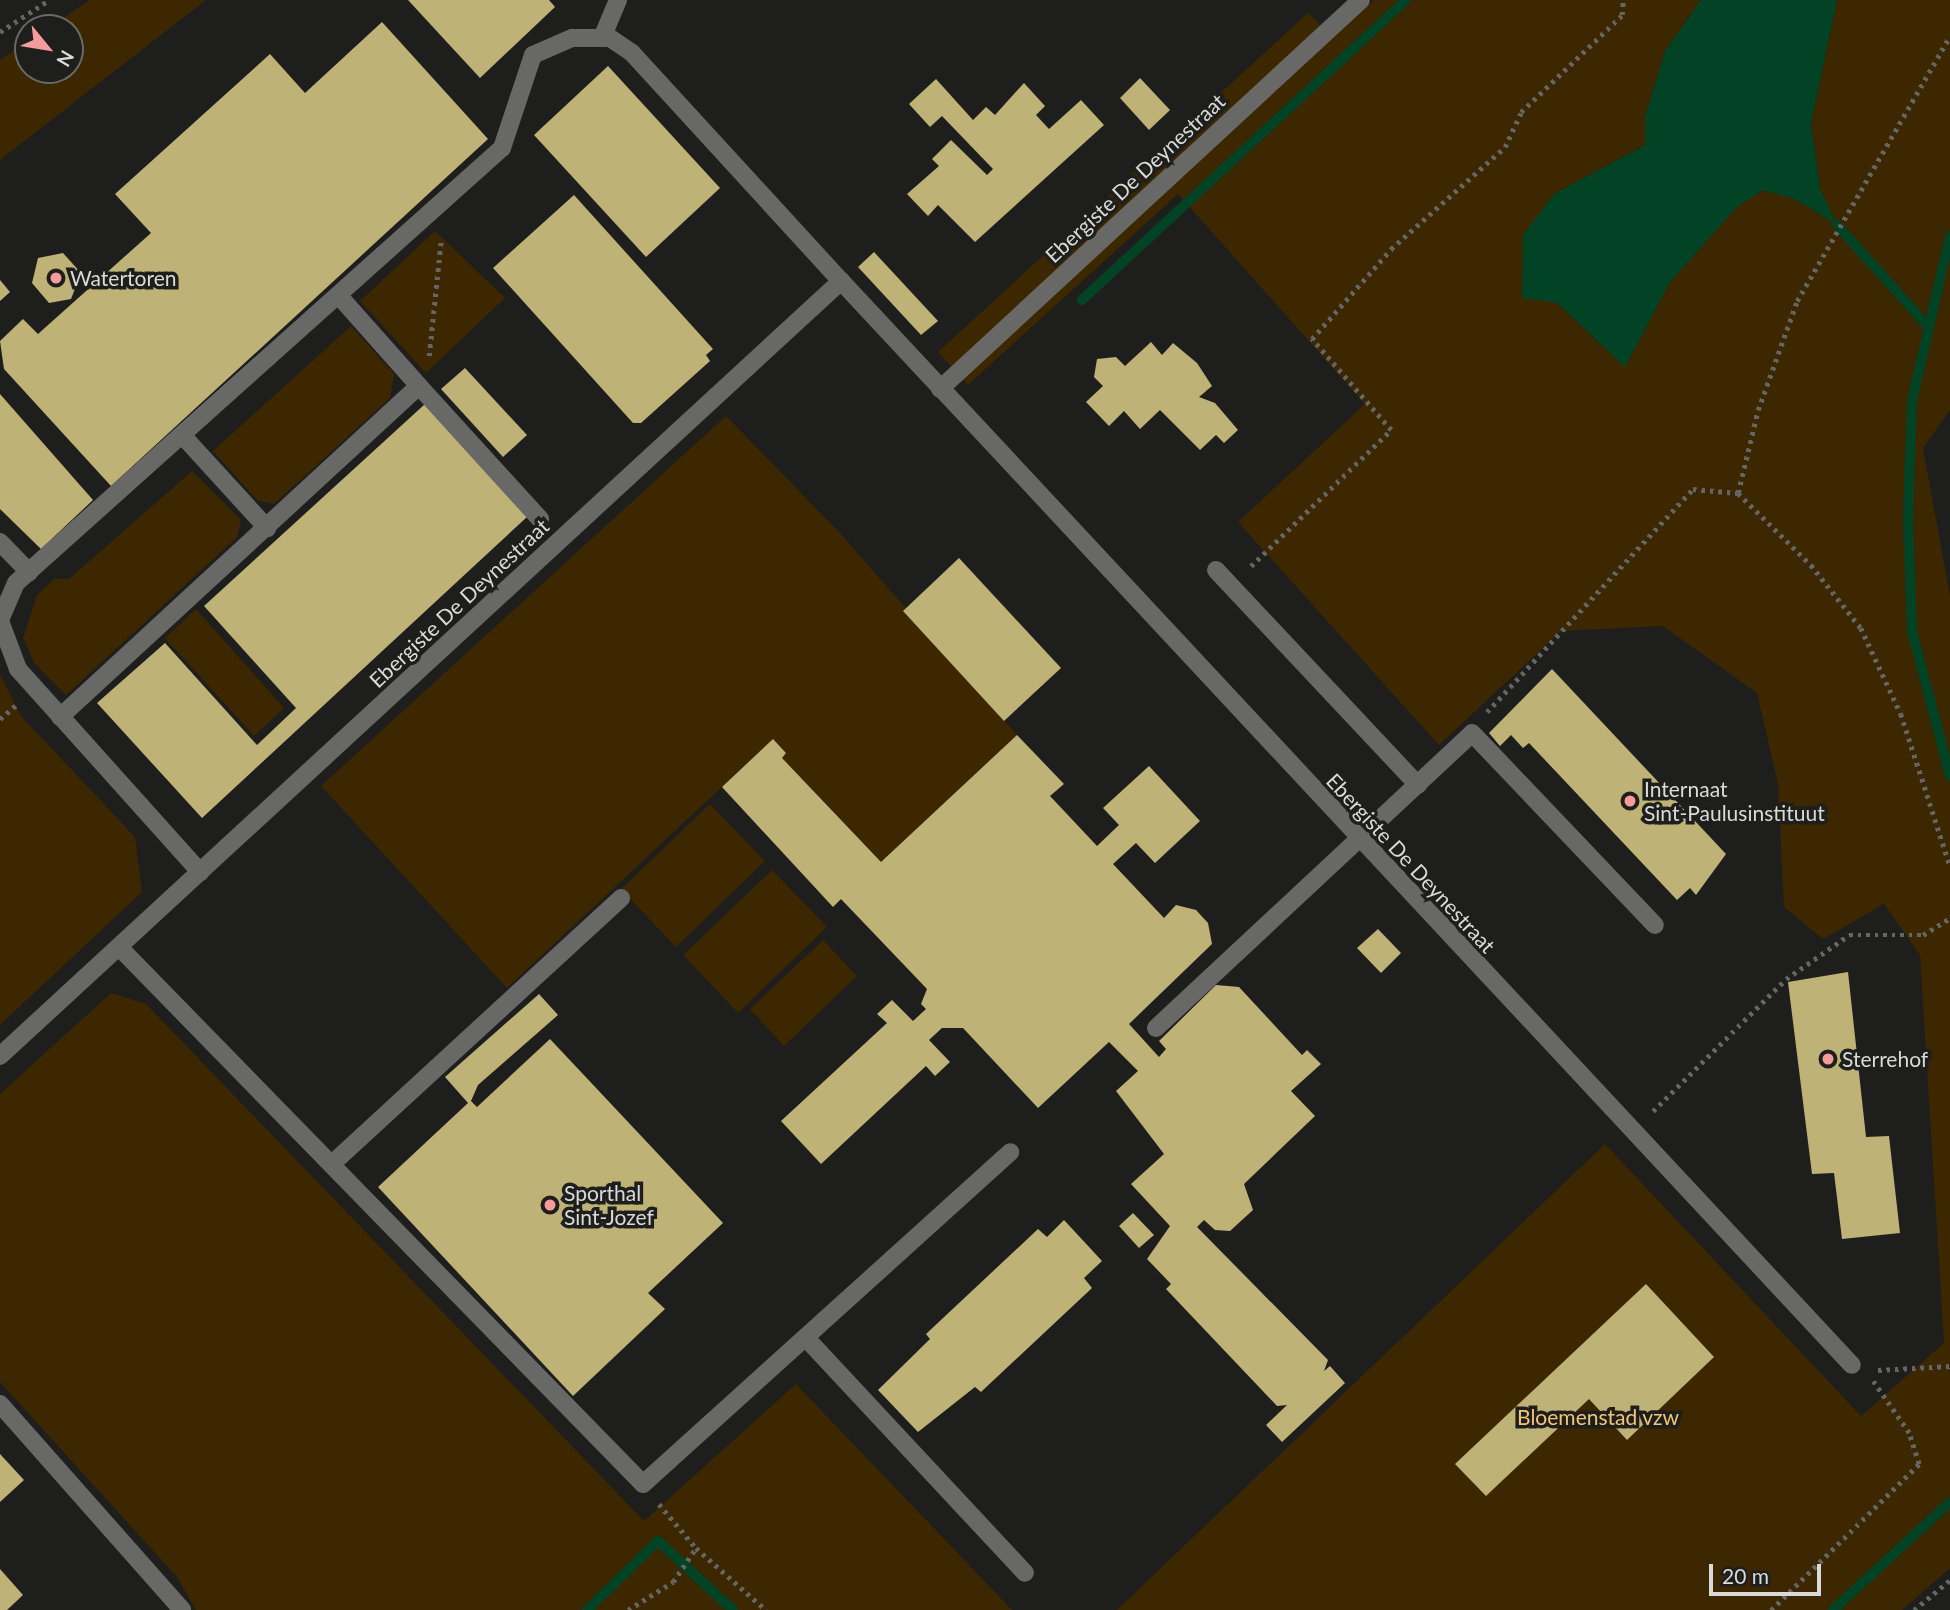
<!DOCTYPE html>
<style>
body{margin:0}
#map{position:relative;width:1950px;height:1610px;overflow:hidden;background:#1e1f1c;font-family:Lato,sans-serif}
div>[style]{position:absolute}
.green>*{inset:0;background:#3c2700}
.water>*{inset:0;background:#024326}
.stream>*{height:10px;margin:-5px;padding:0 5px;transform-origin:5px;border-radius:5px;background:#024326}
.building>*{inset:0;background:#beb277}
.path>*{height:4.5px;margin-top:-2.25px;transform-origin:0;background:repeating-linear-gradient(90deg,#656663 0 3.5px,transparent 0 8.5px)}
.minor>*{height:18px;margin:-9px;padding:0 9px;transform-origin:9px;border-radius:9px;background:#686967}
.dots>*{width:19px;height:19px;translate:-50% -50%;box-sizing:border-box;border:4px solid #1e1f1c;border-radius:50%}
span{translate:-50% -50%;white-space:nowrap;text-align:center;line-height:1.15;-webkit-text-stroke:7px #1e1f1c;paint-order:stroke}
.street-label{font-size:21px;color:#dadad8}
.poi-label{font-size:21px;color:#dadad8}
.left{translate:0 -50%;text-align:left}
.park-label{font-size:21px;color:#f3c478}
.north{position:absolute;left:14px;top:14px;width:70px;height:70px;box-sizing:border-box;background:#1e1f1c;border:2px solid #696a67;border-radius:50%;rotate:120deg;font-size:19px;font-weight:700;line-height:28px;text-align:center;color:#dadad8}
.north::after{content:'';display:block;margin:auto;width:24px;height:32px;background:#f59b9c;clip-path:polygon(50% 0,100% 100%,50% 72%,0 100%)}
.scale{position:absolute;left:1709px;top:1564px;width:112px;height:32px;box-sizing:border-box;border:4px solid #dadad8;border-top:0;padding-left:9px;font-size:21px;line-height:24px;white-space:nowrap;color:#dadad8;-webkit-text-stroke:5px #1e1f1c;paint-order:stroke}
</style>
<div id="map">
<div class="green">
<i style="clip-path:polygon(90px 0,206px 0,0 160px,0 60px,28px 41px,28px 70px,70px 70px,70px 28px,48px 28px)"></i>
<i style="clip-path:polygon(1374px 0,1701px 0,1665px 51px,1645px 117px,1645px 145px,1554px 194px,1557px 303px,1625px 367px,1670px 282px,1736px 207px,1763px 190px,1795px 199px,1836px 224px,1820px 190px,1811px 123px,1837px 0,1950px 0,1950px 410px,1923px 448px,1950px 596px,1950px 1568px,1902px 1610px,1117px 1610px,1605px 1144px,1861px 1416px,1944px 1343px,1920px 955px,1884px 904px,1823px 939px,1784px 907px,1778px 784px,1757px 693px,1663px 626px,1561px 631px,1439px 745px,1238px 522px,1365px 404px,1178px 194px,968px 385px,938px 352px,1308px 13px,1333px 37px)"></i>
<i style="clip-path:polygon(435px 231px,505px 298px,426px 373px,360px 301px)"></i>
<i style="clip-path:polygon(351px 326px,394px 374px,390px 398px,274px 504px,258px 501px,213px 451px)"></i>
<i style="clip-path:polygon(726px 416px,839px 532px,1017px 735px,881px 862px,782px 758px,786px 753px,773px 739px,507px 988px,321px 786px)"></i>
<i style="clip-path:polygon(192px 471px,241px 520px,237px 537px,66px 695px,35px 664px,23px 638px,37px 595px,54px 579px,69px 579px)"></i>
<i style="clip-path:polygon(196px 609px,284px 708px,254px 736px,165px 638px)"></i>
<i style="clip-path:polygon(0 674px,21px 716px,135px 837px,142px 892px,0 1025px)"></i>
<i style="clip-path:polygon(710px 804px,765px 861px,676px 947px,621px 889px)"></i>
<i style="clip-path:polygon(772px 870px,827px 927px,738px 1013px,683px 955px)"></i>
<i style="clip-path:polygon(823px 940px,857px 976px,784px 1046px,750px 1009px)"></i>
<i style="clip-path:polygon(111px 993px,146px 1004px,644px 1521px,796px 1384px,1012px 1610px,196px 1610px,177px 1577px,0 1382px,0 1094px)"></i>
</div>
<div class="water">
<i style="clip-path:polygon(1701px 0,1837px 0,1811px 123px,1820px 189px,1837px 225px,1795px 199px,1763px 190px,1737px 207px,1670px 282px,1625px 367px,1557px 303px,1522px 298px,1523px 235px,1554px 194px,1645px 145px,1645px 117px,1665px 51px)"></i>
</div>
<div class="stream">
<i style="left:1837px;top:225px;width:132px;rotate:48.1deg"></i>
<i style="left:1950px;top:236px;width:168px;rotate:103deg"></i>
<i style="left:1912px;top:400px;width:121px;rotate:91.9deg"></i>
<i style="left:1908px;top:521px;width:110px;rotate:87.9deg"></i>
<i style="left:1912px;top:631px;width:150px;rotate:75.3deg"></i>
<i style="left:1082px;top:300px;width:442px;rotate:-42.8deg"></i>
<i style="left:587px;top:1610px;width:99px;rotate:-44.2deg"></i>
<i style="left:658px;top:1541px;width:102px;rotate:42.6deg"></i>
<i style="left:1833px;top:1610px;width:159px;rotate:-42.7deg"></i>
</div>
<div class="building">
<i style="clip-path:polygon(408px 0,549px 0,555px 7px,480px 78px)"></i>
<i style="clip-path:polygon(382px 22px,488px 139px,111px 486px,4px 369px,0 341px,23px 319px,38px 334px,151px 233px,115px 194px,270px 54px,305px 93px)"></i>
<i style="clip-path:polygon(608px 66px,720px 188px,646px 257px,534px 135px)"></i>
<i style="clip-path:polygon(1140px 78px,1170px 110px,1149px 130px,1120px 98px)"></i>
<i style="clip-path:polygon(936px 79px,973px 120px,986px 107px,995px 115px,1024px 83px,1045px 106px,1036px 115px,1049px 129px,1081px 100px,1104px 125px,975px 242px,938px 205px,928px 216px,907px 194px,939px 166px,932px 159px,951px 140px,987px 175px,993px 169px,942px 116px,930px 127px,909px 104px)"></i>
<i style="clip-path:polygon(574px 195px,713px 349px,706px 355px,710px 361px,641px 423px,633px 423px,493px 268px)"></i>
<i style="clip-path:polygon(874px 252px,938px 321px,921px 335px,858px 267px)"></i>
<i style="clip-path:polygon(63px 253px,81px 273px,71px 299px,49px 303px,32px 283px,38px 258px)"></i>
<i style="clip-path:polygon(0 280px,10px 292px,0 301px)"></i>
<i style="clip-path:polygon(1151px 342px,1162px 355px,1173px 343px,1197px 363px,1212px 386px,1199px 397px,1215px 403px,1238px 430px,1224px 443px,1216px 435px,1200px 450px,1160px 410px,1140px 429px,1124px 411px,1109px 426px,1086px 402px,1103px 386px,1094px 377px,1097px 359px,1116px 357px,1125px 366px)"></i>
<i style="clip-path:polygon(465px 368px,527px 435px,503px 457px,441px 389px)"></i>
<i style="clip-path:polygon(0 394px,93px 500px,41px 549px,0 509px)"></i>
<i style="clip-path:polygon(425px 404px,527px 517px,202px 818px,97px 703px,165px 643px,257px 745px,296px 708px,204px 606px)"></i>
<i style="clip-path:polygon(959px 558px,1061px 668px,1004px 721px,903px 611px)"></i>
<i style="clip-path:polygon(1552px 669px,1726px 854px,1696px 895px,1690px 888px,1677px 900px,1529px 743px,1523px 748px,1511px 735px,1500px 746px,1489px 733px)"></i>
<i style="clip-path:polygon(1017px 735px,1064px 784px,1050px 796px,1097px 846px,1119px 825px,1103px 808px,1149px 766px,1200px 821px,1155px 863px,1136px 843px,1113px 864px,1164px 918px,1176px 905px,1196px 910px,1208px 923px,1212px 944px,1129px 1024px,1159px 1057px,1166px 1049px,1159px 1041px,1216px 985px,1239px 987px,1302px 1055px,1307px 1050px,1321px 1064px,1291px 1091px,1315px 1116px,1244px 1184px,1253px 1210px,1230px 1231px,1215px 1230px,1204px 1220px,1197px 1227px,1328px 1360px,1324px 1371px,1330px 1366px,1345px 1383px,1282px 1442px,1266px 1425px,1287px 1405px,1277px 1406px,1166px 1289px,1171px 1284px,1147px 1259px,1170px 1226px,1131px 1184px,1164px 1154px,1116px 1091px,1138px 1071px,1109px 1042px,1038px 1108px,963px 1028px,942px 1028px,929px 1040px,950px 1062px,935px 1076px,926px 1066px,821px 1164px,781px 1121px,887px 1023px,877px 1014px,892px 1000px,913px 1021px,926px 1009px,921px 1004px,927px 989px,841px 899px,833px 907px,722px 787px,773px 739px,786px 753px,782px 758px,881px 862px)"></i>
<i style="clip-path:polygon(1378px 929px,1401px 953px,1381px 973px,1357px 948px)"></i>
<i style="clip-path:polygon(1848px 972px,1866px 1137px,1889px 1136px,1900px 1233px,1842px 1239px,1834px 1173px,1812px 1174px,1788px 982px)"></i>
<i style="clip-path:polygon(539px 994px,558px 1015px,478px 1085px,471px 1101px,477px 1107px,550px 1039px,723px 1223px,648px 1293px,665px 1309px,573px 1396px,378px 1187px,468px 1103px,445px 1077px)"></i>
<i style="clip-path:polygon(1133px 1213px,1154px 1235px,1139px 1248px,1119px 1226px)"></i>
<i style="clip-path:polygon(1064px 1220px,1102px 1261px,1084px 1278px,1092px 1288px,981px 1392px,975px 1387px,918px 1432px,878px 1390px,930px 1339px,926px 1334px,1038px 1229px,1047px 1237px)"></i>
<i style="clip-path:polygon(1646px 1284px,1714px 1357px,1627px 1440px,1589px 1399px,1486px 1496px,1455px 1464px)"></i>
<i style="clip-path:polygon(0 1454px,24px 1480px,0 1502px)"></i>
<i style="clip-path:polygon(0 1569px,23px 1595px,7px 1610px,0 1610px)"></i>
</div>
<div class="path">
<i style="left:0;top:32px;width:59px;rotate:-33.1deg"></i>
<i style="left:429px;top:356px;width:118px;rotate:-84.1deg"></i>
<i style="left:1738px;top:493px;width:85px;rotate:-76.5deg"></i>
<i style="left:1758px;top:410px;width:116px;rotate:-70.3deg"></i>
<i style="left:1797px;top:301px;width:306px;rotate:-60deg"></i>
<i style="left:1251px;top:566px;width:195px;rotate:-44.2deg"></i>
<i style="left:1391px;top:430px;width:121px;rotate:-131deg"></i>
<i style="left:1312px;top:339px;width:120px;rotate:-48.7deg"></i>
<i style="left:1391px;top:249px;width:153px;rotate:-41.8deg"></i>
<i style="left:1505px;top:147px;width:38px;rotate:-65deg"></i>
<i style="left:1521px;top:112px;width:140px;rotate:-43.8deg"></i>
<i style="left:1622px;top:15px;width:15px;rotate:-86deg"></i>
<i style="left:1487px;top:712px;width:304px;rotate:-47.3deg"></i>
<i style="left:1693px;top:489px;width:45px;rotate:5.1deg"></i>
<i style="left:1738px;top:493px;width:103px;rotate:44.6deg"></i>
<i style="left:1811px;top:565px;width:80px;rotate:51.6deg"></i>
<i style="left:1861px;top:628px;width:95px;rotate:65.1deg"></i>
<i style="left:1901px;top:714px;width:160px;rotate:72.1deg"></i>
<i style="left:0;top:719px;width:21px;rotate:-41deg"></i>
<i style="left:1653px;top:1111px;width:187px;rotate:-44.8deg"></i>
<i style="left:1786px;top:979px;width:77px;rotate:-34.9deg"></i>
<i style="left:1849px;top:935px;width:74px"></i>
<i style="left:1923px;top:935px;width:32px;rotate:-32deg"></i>
<i style="left:1878px;top:1370px;width:72px;rotate:-3.2deg"></i>
<i style="left:659px;top:1504px;width:57px;rotate:49.9deg"></i>
<i style="left:696px;top:1548px;width:94px;rotate:41.5deg"></i>
<i style="left:628px;top:1610px;width:53px;rotate:-31.9deg"></i>
<i style="left:673px;top:1582px;width:41px;rotate:-55.9deg"></i>
<i style="left:1771px;top:1610px;width:208px;rotate:-44.6deg"></i>
<i style="left:1919px;top:1464px;width:33px;rotate:-108deg"></i>
<i style="left:1909px;top:1433px;width:63px;rotate:-124.7deg"></i>
<i style="left:1914px;top:1610px;width:47px;rotate:-39.8deg"></i>
</div>
<div class="minor">
<i style="left:602px;top:38px;width:41px;rotate:-67.2deg"></i>
<i style="left:419px;top:386px;width:180px;rotate:47.7deg"></i>
<i style="left:940px;top:389px;width:573px;rotate:-42.74deg"></i>
<i style="left:183px;top:436px;width:125px;rotate:47.6deg"></i>
<i style="left:0;top:542px;width:42px;rotate:46deg"></i>
<i style="left:1216px;top:570px;width:295px;rotate:46.8deg"></i>
<i style="left:0;top:620px;width:40px;rotate:-66.6deg"></i>
<i style="left:16px;top:583px;width:652px;rotate:-41.83deg"></i>
<i style="left:502px;top:148px;width:98px;rotate:-71.6deg"></i>
<i style="left:533px;top:55px;width:43px;rotate:-23.6deg"></i>
<i style="left:572px;top:38px;width:38px"></i>
<i style="left:610px;top:38px;width:27px;rotate:34deg"></i>
<i style="left:632px;top:53px;width:309px;rotate:47.5deg"></i>
<i style="left:0;top:621px;width:51px;rotate:69.4deg"></i>
<i style="left:18px;top:669px;width:273px;rotate:48.1deg"></i>
<i style="left:60px;top:717px;width:488px;rotate:-42.7deg"></i>
<i style="left:419px;top:386px;width:119px;rotate:-131.6deg"></i>
<i style="left:119px;top:947px;width:750px;rotate:45.7deg"></i>
<i style="left:643px;top:1484px;width:495px;rotate:-42.1deg"></i>
<i style="left:1156px;top:1028px;width:432px;rotate:-43deg"></i>
<i style="left:1472px;top:733px;width:265px;rotate:46.4deg"></i>
<i style="left:0;top:1056px;width:1144px;rotate:-42.66deg"></i>
<i style="left:841px;top:281px;width:1482px;rotate:47deg"></i>
<i style="left:334px;top:1162px;width:390px;rotate:-42.6deg"></i>
<i style="left:806px;top:1338px;width:321px;rotate:47deg"></i>
<i style="left:0;top:1404px;width:275px;rotate:48.5deg"></i>
</div>
<div class="dots">
<i style="left:56px;top:278px;background:#f59b9c"></i>
<i style="left:1630px;top:801px;background:#f59b9c"></i>
<i style="left:1828px;top:1059px;background:#f59b9c"></i>
<i style="left:550px;top:1205px;background:#f59b9c"></i>
</div>
<div class="street-label">
<span style="left:1135px;top:178px;rotate:-43deg">Ebergiste De Deynestraat</span>
<span style="left:459px;top:603px;rotate:-43deg">Ebergiste De Deynestraat</span>
<span style="left:1411px;top:863px;rotate:47deg">Ebergiste De Deynestraat</span>
</div>
<div class="poi-label">
<span class="left" style="left:70px;top:278px">Watertoren</span>
<span class="left" style="left:1644px;top:801px">Internaat<br>Sint-Paulusinstituut</span>
<span class="left" style="left:1842px;top:1059px">Sterrehof</span>
<span class="left" style="left:564px;top:1205px">Sporthal<br>Sint-Jozef</span>
</div>
<div class="park-label">
<span style="left:1598px;top:1417px">Bloemenstad vzw</span>
</div>
<div class="north">N</div>
<div class="scale">20 m</div>
</div>
